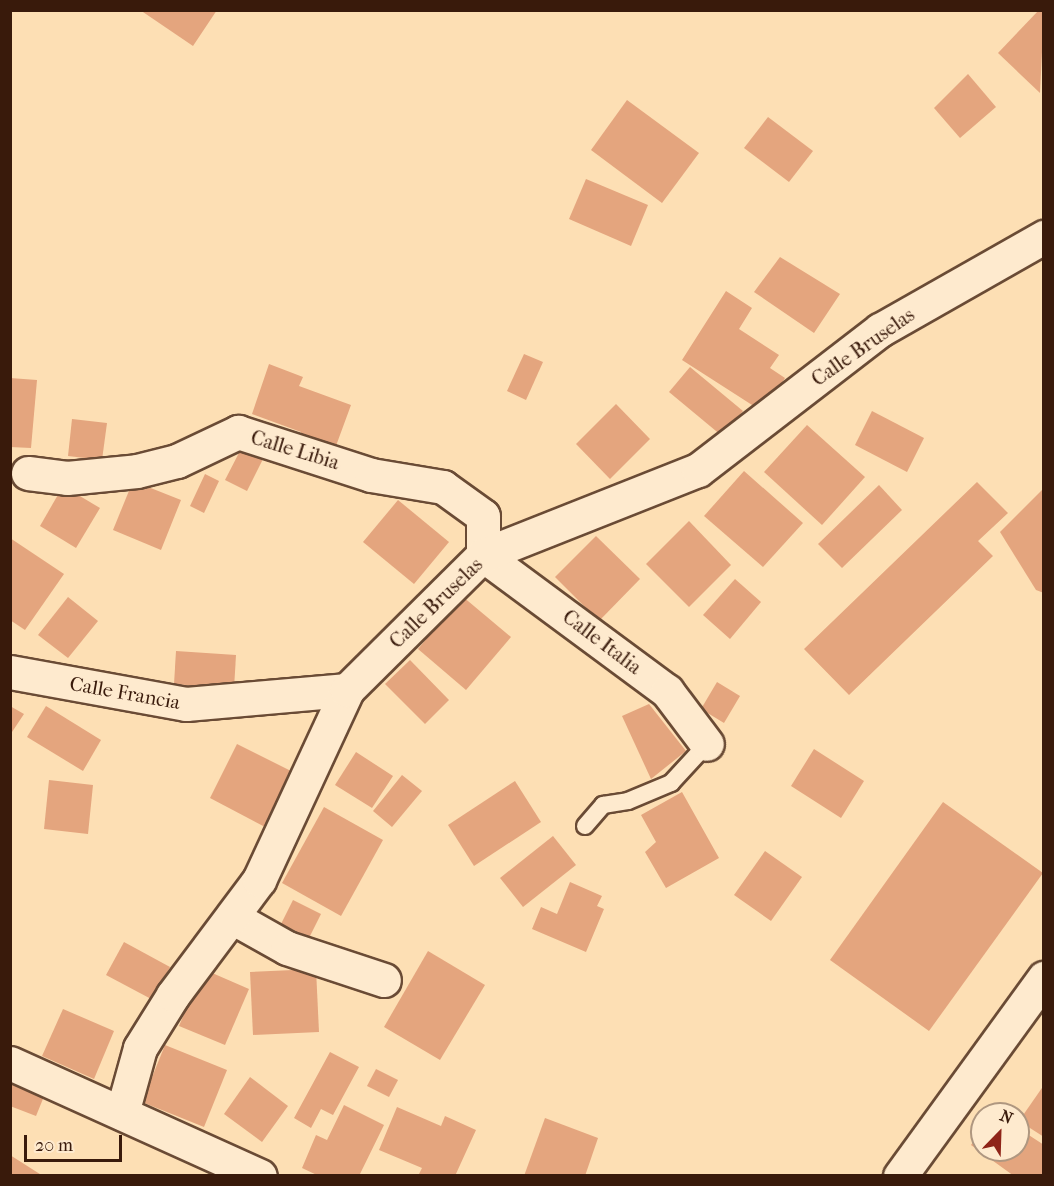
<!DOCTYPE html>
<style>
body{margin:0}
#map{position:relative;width:1054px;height:1186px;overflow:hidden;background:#fddfb4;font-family:"IM FELL French Canon",serif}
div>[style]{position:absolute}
.building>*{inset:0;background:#e4a57e}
.roads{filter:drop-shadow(2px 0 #6a4b35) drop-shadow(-2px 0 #6a4b35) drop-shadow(0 2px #6a4b35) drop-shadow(0 -2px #6a4b35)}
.lane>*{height:16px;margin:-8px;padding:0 8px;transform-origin:8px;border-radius:8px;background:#feeace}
.street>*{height:33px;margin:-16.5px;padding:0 16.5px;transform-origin:16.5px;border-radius:16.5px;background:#feeace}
.secondary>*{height:33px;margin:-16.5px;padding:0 16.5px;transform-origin:16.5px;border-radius:16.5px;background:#feeace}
span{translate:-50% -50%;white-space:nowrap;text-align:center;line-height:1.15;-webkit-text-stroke:5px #feeace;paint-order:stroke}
.street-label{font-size:20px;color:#391a0b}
.frame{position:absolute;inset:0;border:12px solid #391a0b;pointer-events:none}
.north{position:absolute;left:970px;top:1102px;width:60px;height:60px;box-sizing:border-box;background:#feeace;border:2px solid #af9780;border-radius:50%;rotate:23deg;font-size:16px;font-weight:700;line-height:24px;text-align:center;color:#391a0b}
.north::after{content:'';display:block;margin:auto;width:21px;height:27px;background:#8f2418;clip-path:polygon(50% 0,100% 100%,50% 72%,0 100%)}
.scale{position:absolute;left:24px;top:1135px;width:98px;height:27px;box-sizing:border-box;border:3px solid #391a0b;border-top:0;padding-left:8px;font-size:18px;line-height:21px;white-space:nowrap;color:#391a0b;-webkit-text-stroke:4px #feeace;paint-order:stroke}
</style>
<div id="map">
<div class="building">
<i style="clip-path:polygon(140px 10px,217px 10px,193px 46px)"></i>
<i style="clip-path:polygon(1039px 10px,1044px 10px,1040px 93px,998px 53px)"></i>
<i style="clip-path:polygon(968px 74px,996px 107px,960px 138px,934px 108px)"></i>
<i style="clip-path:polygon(627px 100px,699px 153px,662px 203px,591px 150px)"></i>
<i style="clip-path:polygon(768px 117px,813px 151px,789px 182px,744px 148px)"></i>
<i style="clip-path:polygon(586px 179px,648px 205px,631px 246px,569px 219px)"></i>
<i style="clip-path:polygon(780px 257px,840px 294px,814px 333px,754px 292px)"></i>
<i style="clip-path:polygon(726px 291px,752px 308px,739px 329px,779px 355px,770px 368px,785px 378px,763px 412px,682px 360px)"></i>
<i style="clip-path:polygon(524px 354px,543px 362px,526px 400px,507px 391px)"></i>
<i style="clip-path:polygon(269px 364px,303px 377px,299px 386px,351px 405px,333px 454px,298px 441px,301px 432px,252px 414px)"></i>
<i style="clip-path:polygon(690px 367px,743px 411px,722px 436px,669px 392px)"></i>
<i style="clip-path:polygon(10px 378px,37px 380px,31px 448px,10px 447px)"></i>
<i style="clip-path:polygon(616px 404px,650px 439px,610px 479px,576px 444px)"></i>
<i style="clip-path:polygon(872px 411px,924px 438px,907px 472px,855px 445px)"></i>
<i style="clip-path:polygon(72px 419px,107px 423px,102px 460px,68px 456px)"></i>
<i style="clip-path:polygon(807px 425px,865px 477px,822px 525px,764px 472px)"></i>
<i style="clip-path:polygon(242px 447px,264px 457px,247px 491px,225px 480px)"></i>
<i style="clip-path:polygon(744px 471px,803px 523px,763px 567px,704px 516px)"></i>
<i style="clip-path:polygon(205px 474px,219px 481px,204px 513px,190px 506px)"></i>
<i style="clip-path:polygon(133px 481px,181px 500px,161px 550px,113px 530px)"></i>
<i style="clip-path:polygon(977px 482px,1008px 513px,978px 541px,993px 556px,849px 695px,804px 649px)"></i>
<i style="clip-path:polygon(879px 485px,902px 510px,842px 568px,818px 544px)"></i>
<i style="clip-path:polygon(63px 486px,100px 508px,76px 548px,40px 526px)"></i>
<i style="clip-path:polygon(1044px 488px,1044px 593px,1036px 590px,1000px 532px)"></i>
<i style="clip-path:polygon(398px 500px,449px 542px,414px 584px,363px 542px)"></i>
<i style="clip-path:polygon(689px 521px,731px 565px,689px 607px,646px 564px)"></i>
<i style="clip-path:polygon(596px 536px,640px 579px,599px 621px,555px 577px)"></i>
<i style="clip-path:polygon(10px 538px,64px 574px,25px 630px,10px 620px)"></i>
<i style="clip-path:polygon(735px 579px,761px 602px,730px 639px,703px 615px)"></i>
<i style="clip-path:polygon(462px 596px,511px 637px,466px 690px,418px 649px)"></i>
<i style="clip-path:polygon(68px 597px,98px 621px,68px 658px,38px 635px)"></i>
<i style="clip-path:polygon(176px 651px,236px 655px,234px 689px,174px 684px)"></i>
<i style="clip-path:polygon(410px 660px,449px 700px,425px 724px,385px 684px)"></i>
<i style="clip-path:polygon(717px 682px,740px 696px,724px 723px,701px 709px)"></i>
<i style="clip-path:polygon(649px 704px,686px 751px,651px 779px,622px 716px)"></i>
<i style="clip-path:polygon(10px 706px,24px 714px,10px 735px)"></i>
<i style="clip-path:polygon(46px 706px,101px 740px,83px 771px,27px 737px)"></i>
<i style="clip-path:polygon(237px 744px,295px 773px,267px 828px,210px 798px)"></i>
<i style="clip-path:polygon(814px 749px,864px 781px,841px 818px,791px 786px)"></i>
<i style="clip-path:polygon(356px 752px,393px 776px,372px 808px,335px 785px)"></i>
<i style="clip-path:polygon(402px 775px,422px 791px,392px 827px,373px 811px)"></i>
<i style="clip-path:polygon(49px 780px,93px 785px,88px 834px,44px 829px)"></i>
<i style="clip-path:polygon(515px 781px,541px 822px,474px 866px,448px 825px)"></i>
<i style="clip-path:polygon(682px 792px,719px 858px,666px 888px,645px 852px,656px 842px,641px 815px)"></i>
<i style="clip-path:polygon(943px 802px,1043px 873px,929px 1031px,830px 960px)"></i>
<i style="clip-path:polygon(324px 807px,383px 840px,341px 916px,282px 883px)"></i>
<i style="clip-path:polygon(553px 836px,576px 865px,523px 907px,500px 878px)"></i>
<i style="clip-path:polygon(765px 851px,802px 877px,771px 921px,734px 895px)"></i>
<i style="clip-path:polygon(570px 882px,602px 896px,597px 906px,604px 909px,586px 952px,532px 929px,541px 907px,557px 914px)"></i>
<i style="clip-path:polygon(293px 900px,321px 914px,309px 938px,281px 924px)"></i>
<i style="clip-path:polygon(124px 942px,170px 967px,153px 1000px,106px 975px)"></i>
<i style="clip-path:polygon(428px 951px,485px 985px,440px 1060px,384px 1027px)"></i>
<i style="clip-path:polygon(203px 969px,249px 989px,225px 1045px,179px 1026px)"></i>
<i style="clip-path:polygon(316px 969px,319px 1032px,253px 1035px,250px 972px)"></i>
<i style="clip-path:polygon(63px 1009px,114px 1031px,94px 1079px,42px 1056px)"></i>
<i style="clip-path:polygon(165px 1045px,227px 1070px,204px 1127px,142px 1102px)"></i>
<i style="clip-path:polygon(330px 1052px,359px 1067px,333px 1115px,321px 1109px,311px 1128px,294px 1118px)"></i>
<i style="clip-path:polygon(376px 1069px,398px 1080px,389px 1097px,367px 1086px)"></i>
<i style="clip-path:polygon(10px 1074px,47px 1089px,36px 1116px,10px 1106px)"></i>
<i style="clip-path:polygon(250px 1077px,288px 1106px,262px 1142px,224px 1114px)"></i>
<i style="clip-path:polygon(1044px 1085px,1044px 1137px,1019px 1121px)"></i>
<i style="clip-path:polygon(344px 1105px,384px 1125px,359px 1176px,319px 1176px,302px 1168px,316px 1135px,327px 1140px)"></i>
<i style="clip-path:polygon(397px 1107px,441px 1126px,445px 1116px,476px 1130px,455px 1176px,418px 1176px,422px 1168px,379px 1150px)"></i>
<i style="clip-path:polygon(545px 1118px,598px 1138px,585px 1176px,524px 1176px)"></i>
<i style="clip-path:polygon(1018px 1128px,1044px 1145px,1044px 1176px,1014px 1176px,971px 1145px,982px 1130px,982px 1150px,1018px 1150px)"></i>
<i style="clip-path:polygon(10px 1155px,43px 1176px,10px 1176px)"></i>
</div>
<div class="roads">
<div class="lane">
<i style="left:585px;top:826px;width:28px;rotate:-49deg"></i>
<i style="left:603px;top:805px;width:25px;rotate:-9deg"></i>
<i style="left:628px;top:801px;width:47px;rotate:-22.7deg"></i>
<i style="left:671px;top:783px;width:53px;rotate:-47.3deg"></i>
</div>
<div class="street">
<i style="left:28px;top:473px;width:39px;rotate:7deg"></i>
<i style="left:67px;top:478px;width:70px;rotate:-5.7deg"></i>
<i style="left:137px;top:471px;width:41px;rotate:-14deg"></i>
<i style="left:177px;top:461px;width:68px;rotate:-25.4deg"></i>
<i style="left:238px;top:432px;width:140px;rotate:17.9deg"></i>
<i style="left:371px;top:475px;width:73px;rotate:9.5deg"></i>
<i style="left:443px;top:487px;width:49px;rotate:35.9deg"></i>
<i style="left:483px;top:516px;width:39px;rotate:90deg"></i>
<i style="left:483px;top:555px;width:229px;rotate:36.5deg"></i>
<i style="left:667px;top:691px;width:66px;rotate:53deg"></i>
<i style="left:10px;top:672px;width:179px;rotate:10.3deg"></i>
<i style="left:186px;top:704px;width:162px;rotate:-5deg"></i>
<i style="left:232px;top:917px;width:63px;rotate:29.4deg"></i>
<i style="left:287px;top:948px;width:102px;rotate:18.3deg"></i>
<i style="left:10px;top:1063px;width:274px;rotate:24.3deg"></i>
<i style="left:122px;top:1113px;width:67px;rotate:-74.5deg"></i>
<i style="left:140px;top:1048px;width:62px;rotate:-58.1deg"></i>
<i style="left:173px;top:995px;width:144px;rotate:-53.2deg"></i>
<i style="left:259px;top:880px;width:209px;rotate:-65.1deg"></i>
<i style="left:347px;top:690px;width:192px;rotate:-44.8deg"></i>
<i style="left:483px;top:555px;width:231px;rotate:-21.6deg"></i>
<i style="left:698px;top:470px;width:230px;rotate:-37.6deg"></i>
<i style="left:880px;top:330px;width:189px;rotate:-29.6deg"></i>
</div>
<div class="secondary">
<i style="left:900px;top:1176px;width:245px;rotate:-54deg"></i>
</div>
</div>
<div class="street-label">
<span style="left:863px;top:347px;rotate:-35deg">Calle Bruselas</span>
<span style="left:295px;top:450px;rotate:17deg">Calle Libia</span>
<span style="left:436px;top:603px;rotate:-44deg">Calle Bruselas</span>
<span style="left:602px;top:642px;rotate:37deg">Calle Italia</span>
<span style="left:125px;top:693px;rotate:10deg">Calle Francia</span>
</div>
<div class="frame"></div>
<div class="north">N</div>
<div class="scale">20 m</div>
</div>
